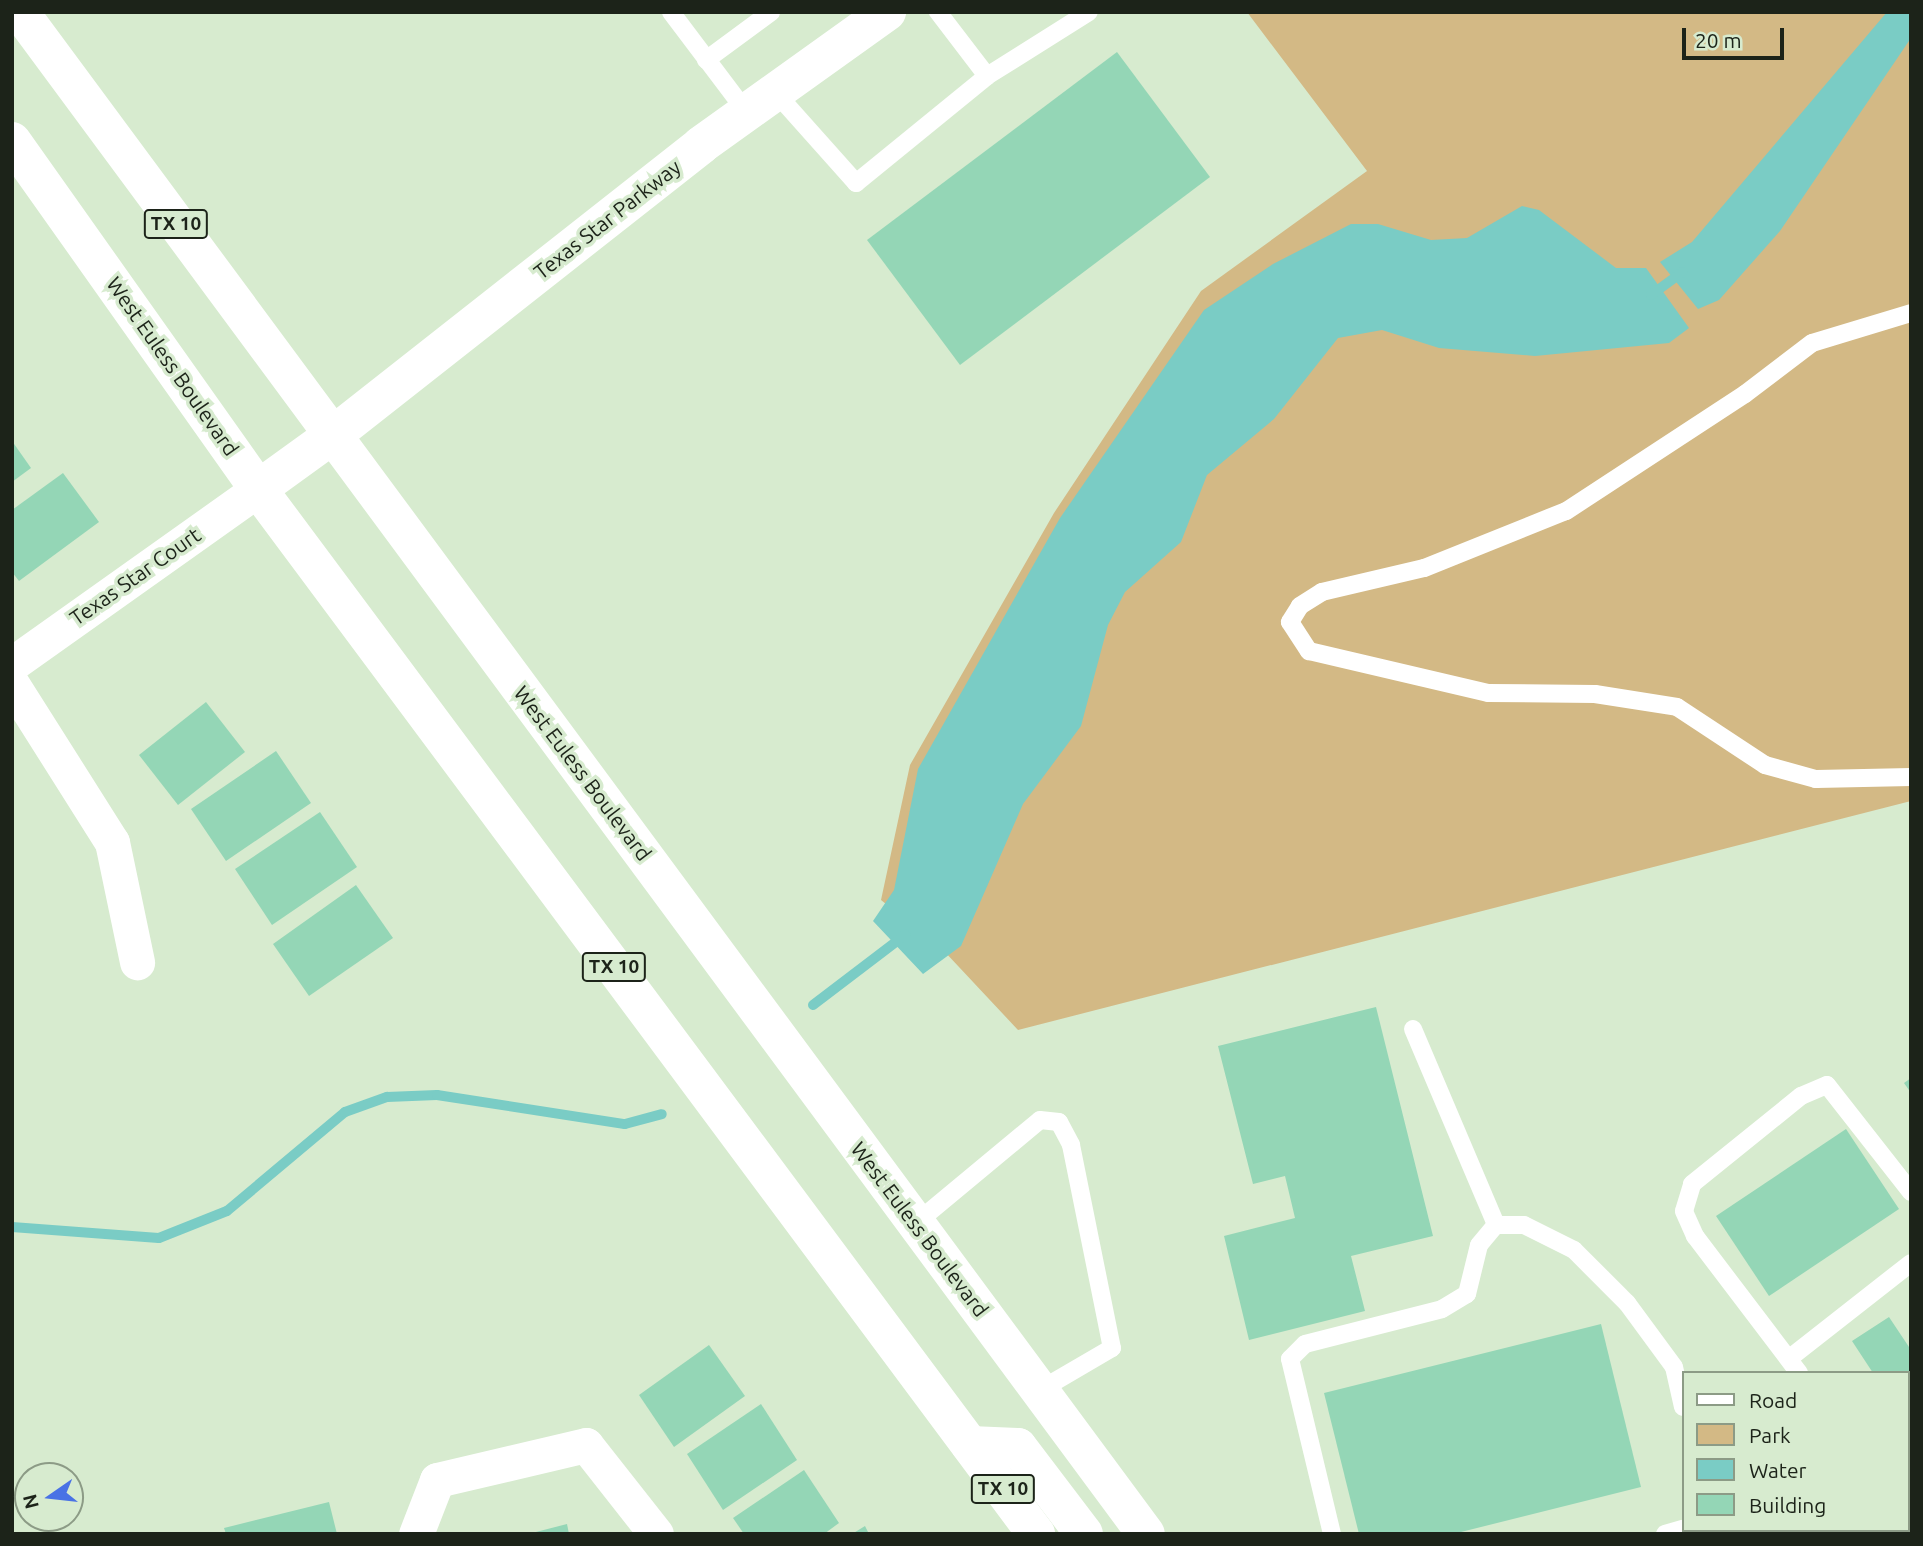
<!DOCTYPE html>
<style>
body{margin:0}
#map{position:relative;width:1923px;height:1546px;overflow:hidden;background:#d7ebcf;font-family:Ubuntu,sans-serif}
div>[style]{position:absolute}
.green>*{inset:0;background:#d3b985}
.water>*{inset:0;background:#7accc5}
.stream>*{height:10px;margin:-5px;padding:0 5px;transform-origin:5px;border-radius:5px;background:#7accc5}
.building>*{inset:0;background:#94d6b6}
.lane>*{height:18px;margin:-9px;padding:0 9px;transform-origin:9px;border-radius:9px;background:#fff}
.street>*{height:35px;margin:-17.5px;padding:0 17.5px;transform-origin:17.5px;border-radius:17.5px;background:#fff}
.secondary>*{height:38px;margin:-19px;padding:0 19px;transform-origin:19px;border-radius:19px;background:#fff}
.primary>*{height:38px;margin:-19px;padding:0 19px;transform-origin:19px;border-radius:19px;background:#fff}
span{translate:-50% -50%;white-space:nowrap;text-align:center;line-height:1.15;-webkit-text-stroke:7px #d7ebcf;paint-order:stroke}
.shield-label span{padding:2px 5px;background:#d7ebcf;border:2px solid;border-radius:5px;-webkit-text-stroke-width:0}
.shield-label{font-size:19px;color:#1c2319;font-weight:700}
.street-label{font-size:21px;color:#1c2319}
.frame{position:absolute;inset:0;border:14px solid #1c2319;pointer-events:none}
.legend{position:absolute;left:1682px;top:1371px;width:228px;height:161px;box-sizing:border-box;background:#d7ebcf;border:2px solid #8c9b86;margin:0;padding:9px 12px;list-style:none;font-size:21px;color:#1c2319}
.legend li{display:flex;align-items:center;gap:14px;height:35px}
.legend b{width:35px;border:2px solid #8c9b86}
.north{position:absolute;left:14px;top:1462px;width:70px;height:70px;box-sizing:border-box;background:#d7ebcf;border:2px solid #8c9b86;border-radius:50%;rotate:256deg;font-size:19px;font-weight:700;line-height:28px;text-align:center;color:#1c2319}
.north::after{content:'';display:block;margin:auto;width:24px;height:32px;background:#4972e5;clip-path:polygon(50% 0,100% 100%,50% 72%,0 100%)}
.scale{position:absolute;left:1682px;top:28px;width:102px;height:32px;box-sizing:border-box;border:4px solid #1c2319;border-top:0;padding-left:9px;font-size:21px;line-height:24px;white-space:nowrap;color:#1c2319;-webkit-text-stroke:5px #d7ebcf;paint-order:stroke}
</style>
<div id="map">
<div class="green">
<i style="clip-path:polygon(1247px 12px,1911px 12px,1911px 801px,1018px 1030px,944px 951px,881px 900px,910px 765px,1054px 513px,1201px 291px,1367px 171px)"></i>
</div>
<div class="water">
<i style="clip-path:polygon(1887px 12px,1911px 12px,1911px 38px,1780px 231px,1719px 300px,1698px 309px,1660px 262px,1692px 242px)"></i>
<i style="clip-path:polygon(1522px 206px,1539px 210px,1616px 268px,1646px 268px,1689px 328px,1669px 343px,1535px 356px,1439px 348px,1382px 330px,1338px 338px,1274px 419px,1207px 475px,1181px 542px,1125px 592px,1108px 625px,1081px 726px,1023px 804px,961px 946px,923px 974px,873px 921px,894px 890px,918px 769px,1060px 518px,1204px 310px,1273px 264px,1351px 224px,1378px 224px,1431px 240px,1467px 238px)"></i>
</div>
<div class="stream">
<i style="left:1651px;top:295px;width:39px;rotate:-36deg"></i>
<i style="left:813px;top:1005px;width:116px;rotate:-37.3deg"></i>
<i style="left:12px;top:1227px;width:147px;rotate:4.3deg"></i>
<i style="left:159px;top:1238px;width:73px;rotate:-21.7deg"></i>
<i style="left:227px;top:1211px;width:154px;rotate:-40deg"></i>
<i style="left:345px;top:1112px;width:45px;rotate:-19.7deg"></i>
<i style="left:387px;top:1097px;width:50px;rotate:-2.3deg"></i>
<i style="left:437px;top:1095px;width:190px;rotate:8.8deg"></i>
<i style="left:625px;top:1124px;width:38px;rotate:-15deg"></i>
</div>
<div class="building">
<i style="clip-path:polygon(1117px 52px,1210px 177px,960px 365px,867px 240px)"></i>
<i style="clip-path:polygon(12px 441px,31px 468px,12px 482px)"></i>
<i style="clip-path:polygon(63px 473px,99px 522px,19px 581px,12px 572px,12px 510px)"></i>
<i style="clip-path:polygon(206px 702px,245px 752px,178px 805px,139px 755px)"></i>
<i style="clip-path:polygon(276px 751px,311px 803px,226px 861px,191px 809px)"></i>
<i style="clip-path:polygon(320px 812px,357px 867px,272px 925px,235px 869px)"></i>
<i style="clip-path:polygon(356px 885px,393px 938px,309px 996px,273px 944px)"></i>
<i style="clip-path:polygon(1376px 1007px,1433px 1236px,1351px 1256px,1365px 1311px,1249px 1340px,1224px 1236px,1295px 1218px,1285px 1176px,1253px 1184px,1218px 1046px)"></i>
<i style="clip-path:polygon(1911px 1078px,1911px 1093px,1904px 1083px)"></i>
<i style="clip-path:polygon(1846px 1129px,1899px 1209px,1769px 1296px,1716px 1216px)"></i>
<i style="clip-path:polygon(1889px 1317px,1911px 1350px,1911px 1429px,1907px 1373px,1873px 1373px,1852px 1341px)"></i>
<i style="clip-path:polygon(1601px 1324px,1641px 1487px,1453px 1534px,1359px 1534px,1324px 1393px)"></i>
<i style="clip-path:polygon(709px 1345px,745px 1396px,674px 1447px,639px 1395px)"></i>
<i style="clip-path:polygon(761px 1404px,797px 1460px,723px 1510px,687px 1454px)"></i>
<i style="clip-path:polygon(804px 1470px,839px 1523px,824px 1534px,744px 1534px,733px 1518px)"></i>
<i style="clip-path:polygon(329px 1502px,337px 1534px,226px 1534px,224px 1528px)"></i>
<i style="clip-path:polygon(567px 1524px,569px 1534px,532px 1534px,532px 1533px)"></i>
<i style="clip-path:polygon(865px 1526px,869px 1534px,852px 1534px)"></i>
</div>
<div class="lane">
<i style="left:671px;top:12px;width:126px;rotate:53deg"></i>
<i style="left:706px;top:60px;width:81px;rotate:-36.4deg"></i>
<i style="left:987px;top:76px;width:120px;rotate:-32.1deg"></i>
<i style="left:775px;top:92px;width:122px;rotate:48.3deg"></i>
<i style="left:856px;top:183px;width:169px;rotate:-39.2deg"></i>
<i style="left:987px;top:76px;width:81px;rotate:-127.4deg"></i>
<i style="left:1911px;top:313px;width:103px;rotate:163.1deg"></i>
<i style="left:1812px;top:343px;width:84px;rotate:142.7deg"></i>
<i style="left:1745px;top:394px;width:214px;rotate:146.8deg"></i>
<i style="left:1566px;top:511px;width:153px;rotate:158.1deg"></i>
<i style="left:1424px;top:568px;width:105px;rotate:166.8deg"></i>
<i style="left:1322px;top:592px;width:26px;rotate:148deg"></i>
<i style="left:1300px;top:606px;width:19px;rotate:122deg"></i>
<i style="left:1290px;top:622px;width:35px;rotate:57deg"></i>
<i style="left:1309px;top:651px;width:184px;rotate:13.2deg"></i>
<i style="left:1488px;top:693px;width:107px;rotate:0.5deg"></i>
<i style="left:1595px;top:694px;width:83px;rotate:9deg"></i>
<i style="left:1677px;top:707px;width:105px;rotate:33.4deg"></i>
<i style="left:1765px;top:765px;width:53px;rotate:15.4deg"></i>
<i style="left:1816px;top:779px;width:95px;rotate:-1.2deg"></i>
<i style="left:1413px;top:1029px;width:213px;rotate:67deg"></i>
<i style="left:916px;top:1223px;width:161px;rotate:-39.7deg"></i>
<i style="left:1040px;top:1120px;width:19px;rotate:6deg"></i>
<i style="left:1059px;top:1122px;width:26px;rotate:62deg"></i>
<i style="left:1071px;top:1145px;width:207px;rotate:78.6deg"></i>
<i style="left:1112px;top:1348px;width:83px;rotate:149.7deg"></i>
<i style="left:1791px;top:1357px;width:152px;rotate:-38.1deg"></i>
<i style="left:1799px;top:1373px;width:172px;rotate:-127.2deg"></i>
<i style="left:1695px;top:1236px;width:27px;rotate:-114deg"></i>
<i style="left:1684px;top:1211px;width:28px;rotate:-73deg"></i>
<i style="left:1692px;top:1184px;width:140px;rotate:-38.9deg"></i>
<i style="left:1801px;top:1096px;width:28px;rotate:-23deg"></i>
<i style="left:1827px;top:1085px;width:136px;rotate:51.9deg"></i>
<i style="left:1713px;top:1530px;width:4px;rotate:76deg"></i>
<i style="left:1885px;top:1530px;width:4px;rotate:63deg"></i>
<i style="left:1332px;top:1534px;width:180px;rotate:-103.5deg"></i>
<i style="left:1290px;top:1359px;width:21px;rotate:-45deg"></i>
<i style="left:1305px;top:1344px;width:141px;rotate:-14.3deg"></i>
<i style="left:1442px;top:1309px;width:29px;rotate:-31deg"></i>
<i style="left:1467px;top:1294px;width:50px;rotate:-76.2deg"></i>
<i style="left:1479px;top:1245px;width:26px;rotate:-50deg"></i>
<i style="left:1496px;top:1225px;width:28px"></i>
<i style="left:1524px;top:1225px;width:56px;rotate:26.6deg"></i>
<i style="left:1574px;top:1250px;width:75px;rotate:45deg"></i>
<i style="left:1627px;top:1303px;width:79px;rotate:53.7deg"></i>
<i style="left:1674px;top:1367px;width:41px;rotate:77.3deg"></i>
<i style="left:1665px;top:1534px;width:19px;rotate:-16deg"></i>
</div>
<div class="street">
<i style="left:12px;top:664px;width:302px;rotate:-35.4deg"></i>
<i style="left:12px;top:684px;width:187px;rotate:57.7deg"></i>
<i style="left:112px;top:842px;width:123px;rotate:78.2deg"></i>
<i style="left:416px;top:1534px;width:58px;rotate:-68.7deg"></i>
<i style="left:437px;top:1480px;width:153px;rotate:-13.2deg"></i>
<i style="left:586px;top:1445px;width:113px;rotate:51.8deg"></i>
</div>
<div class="secondary">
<i style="left:333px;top:435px;width:469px;rotate:-38.2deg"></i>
<i style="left:701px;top:145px;width:229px;rotate:-35.6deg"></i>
</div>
<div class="primary">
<i style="left:20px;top:12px;width:1893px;rotate:53.51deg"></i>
<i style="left:12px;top:141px;width:426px;rotate:54.7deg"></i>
<i style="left:258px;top:489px;width:1303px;rotate:53.33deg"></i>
<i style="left:258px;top:489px;width:92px;rotate:-35.8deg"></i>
<i style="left:970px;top:1445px;width:48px;rotate:2.4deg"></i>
<i style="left:1018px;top:1447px;width:109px;rotate:52.8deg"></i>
</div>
<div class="shield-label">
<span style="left:176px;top:224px">TX 10</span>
<span style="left:614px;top:967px">TX 10</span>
<span style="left:1003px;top:1489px">TX 10</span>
</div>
<div class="street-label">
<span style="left:607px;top:219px;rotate:-38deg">Texas Star Parkway</span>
<span style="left:173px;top:366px;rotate:55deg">West Euless Boulevard</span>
<span style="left:135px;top:576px;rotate:-35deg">Texas Star Court</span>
<span style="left:583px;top:773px;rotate:53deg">West Euless Boulevard</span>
<span style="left:920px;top:1229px;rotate:53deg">West Euless Boulevard</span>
</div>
<div class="frame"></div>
<ul class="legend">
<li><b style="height:9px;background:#fff"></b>Road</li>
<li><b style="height:19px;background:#d3b985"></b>Park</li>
<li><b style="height:19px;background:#7accc5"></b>Water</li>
<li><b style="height:19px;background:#94d6b6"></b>Building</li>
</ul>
<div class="north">N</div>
<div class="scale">20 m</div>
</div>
